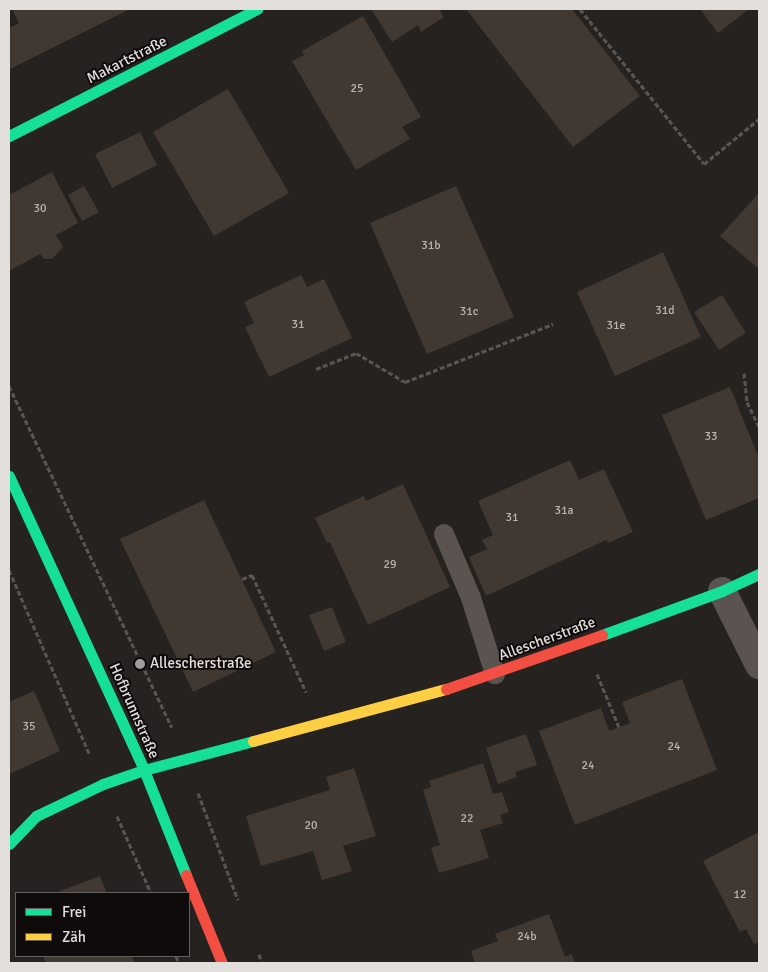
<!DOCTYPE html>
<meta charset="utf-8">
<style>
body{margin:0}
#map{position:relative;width:768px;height:972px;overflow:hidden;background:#25221f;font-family:Signika,sans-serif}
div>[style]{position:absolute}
.building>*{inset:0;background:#423832}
.path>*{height:3px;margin-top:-1.5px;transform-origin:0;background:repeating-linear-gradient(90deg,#5b5552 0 5px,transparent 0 7.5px)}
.lane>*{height:20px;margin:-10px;padding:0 10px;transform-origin:10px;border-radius:10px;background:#5b534f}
.street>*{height:28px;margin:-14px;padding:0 14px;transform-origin:14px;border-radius:14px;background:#5b534f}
.fast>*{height:11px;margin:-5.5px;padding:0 5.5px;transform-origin:5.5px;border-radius:5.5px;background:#16e098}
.slow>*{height:11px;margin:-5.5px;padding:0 5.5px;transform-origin:5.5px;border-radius:5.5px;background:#ffcf43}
.jam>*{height:11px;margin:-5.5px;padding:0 5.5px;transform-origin:5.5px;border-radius:5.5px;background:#f24e42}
.dots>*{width:14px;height:14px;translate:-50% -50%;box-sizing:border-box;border:2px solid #0e0b0a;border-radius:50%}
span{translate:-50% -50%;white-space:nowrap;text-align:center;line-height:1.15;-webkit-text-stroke:4px #0e0b0a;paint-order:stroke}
.number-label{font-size:12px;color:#bab4b2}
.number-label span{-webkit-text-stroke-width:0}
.street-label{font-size:15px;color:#e2dedc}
.poi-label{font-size:15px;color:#e2dedc}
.left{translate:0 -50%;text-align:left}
.frame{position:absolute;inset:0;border:10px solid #e2dedc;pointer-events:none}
.legend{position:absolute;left:15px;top:892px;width:175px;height:65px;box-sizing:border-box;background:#0e0b0a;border:1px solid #635f5e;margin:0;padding:6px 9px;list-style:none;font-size:15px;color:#e2dedc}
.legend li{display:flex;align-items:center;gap:10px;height:25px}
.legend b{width:25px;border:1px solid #635f5e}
</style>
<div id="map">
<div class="building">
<i style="clip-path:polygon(12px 9px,130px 9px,10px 69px,9px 28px,19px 23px)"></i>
<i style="clip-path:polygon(371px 9px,439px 9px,444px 17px,421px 32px,418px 25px,392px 42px)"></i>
<i style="clip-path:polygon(466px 9px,572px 9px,640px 96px,573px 147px)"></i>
<i style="clip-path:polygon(700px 9px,749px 9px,718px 33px)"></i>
<i style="clip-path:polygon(363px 16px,421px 117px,402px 127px,410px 139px,356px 170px,292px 61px,304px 55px,302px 51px)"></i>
<i style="clip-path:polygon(228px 89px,289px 193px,214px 236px,153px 132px)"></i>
<i style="clip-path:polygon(140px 132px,157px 165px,112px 188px,95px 154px)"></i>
<i style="clip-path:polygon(52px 172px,78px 223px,56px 235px,63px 247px,52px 259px,44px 259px,40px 254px,9px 271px,9px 195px)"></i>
<i style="clip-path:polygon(84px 186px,99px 212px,82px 221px,68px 195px)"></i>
<i style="clip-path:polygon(456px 186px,514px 317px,427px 354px,370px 223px)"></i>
<i style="clip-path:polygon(759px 193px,759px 269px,720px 236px)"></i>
<i style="clip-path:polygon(663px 252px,701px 337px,615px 376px,577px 292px)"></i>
<i style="clip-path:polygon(301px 275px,307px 287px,324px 279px,352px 338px,269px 377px,245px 327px,254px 323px,244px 302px)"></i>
<i style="clip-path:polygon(722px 295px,746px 333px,719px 350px,694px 312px)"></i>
<i style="clip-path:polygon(730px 387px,759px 458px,759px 498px,706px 520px,662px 415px)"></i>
<i style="clip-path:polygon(570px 460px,579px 480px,604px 469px,633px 532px,608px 543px,606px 540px,486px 596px,469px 557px,487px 549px,482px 540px,493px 535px,478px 501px)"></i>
<i style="clip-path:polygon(403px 484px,450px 587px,368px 625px,330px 542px,327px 543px,315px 518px,364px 496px,366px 501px)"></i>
<i style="clip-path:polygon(204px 500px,276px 652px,193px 692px,120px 539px)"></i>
<i style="clip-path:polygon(332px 607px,346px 642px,324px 651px,309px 615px)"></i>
<i style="clip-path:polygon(682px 679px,717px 770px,575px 825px,539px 731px,601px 708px,609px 731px,630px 723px,622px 702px)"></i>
<i style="clip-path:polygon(34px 691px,60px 751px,9px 774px,9px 702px)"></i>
<i style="clip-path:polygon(526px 734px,537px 765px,515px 772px,517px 777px,498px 784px,486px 748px)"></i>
<i style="clip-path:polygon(483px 763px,493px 794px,502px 792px,509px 812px,500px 815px,503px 823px,480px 830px,489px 858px,439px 873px,431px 848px,440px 845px,423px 790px,431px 787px,429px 781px)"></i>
<i style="clip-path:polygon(354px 768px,376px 836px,343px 846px,352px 871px,322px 880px,313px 851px,261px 866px,246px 816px,330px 790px,326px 777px)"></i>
<i style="clip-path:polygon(759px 832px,759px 942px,754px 944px,746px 929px,740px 932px,703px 861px)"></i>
<i style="clip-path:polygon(100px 876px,107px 893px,55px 893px)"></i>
<i style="clip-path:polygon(549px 914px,565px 957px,572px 954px,575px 963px,475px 963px,471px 951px,498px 941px,495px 934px)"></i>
<i style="clip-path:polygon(43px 956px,132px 956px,135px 963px,46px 963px)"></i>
</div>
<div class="path">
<i style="left:580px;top:9px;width:198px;rotate:51.3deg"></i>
<i style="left:704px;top:164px;width:71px;rotate:-39.3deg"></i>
<i style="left:316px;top:369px;width:43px;rotate:-21.8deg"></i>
<i style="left:356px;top:353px;width:57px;rotate:30.6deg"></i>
<i style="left:405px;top:382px;width:159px;rotate:-21.4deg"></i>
<i style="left:744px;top:373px;width:29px;rotate:84deg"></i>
<i style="left:747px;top:402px;width:28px;rotate:64deg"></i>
<i style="left:9px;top:386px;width:378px;rotate:64.5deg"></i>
<i style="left:9px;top:570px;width:200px;rotate:66.4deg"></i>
<i style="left:242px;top:579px;width:11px;rotate:-22deg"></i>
<i style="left:252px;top:575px;width:129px;rotate:65.2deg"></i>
<i style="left:597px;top:674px;width:57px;rotate:67.5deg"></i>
<i style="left:198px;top:793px;width:114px;rotate:69.5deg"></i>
<i style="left:117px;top:816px;width:84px;rotate:66.2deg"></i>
<i style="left:259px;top:954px;width:9px;rotate:72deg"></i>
<i style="left:176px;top:956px;width:8px;rotate:67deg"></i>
</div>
<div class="lane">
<i style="left:444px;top:534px;width:69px;rotate:67.1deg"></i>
<i style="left:471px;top:598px;width:80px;rotate:72.5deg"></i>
</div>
<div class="street">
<i style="left:722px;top:591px;width:83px;rotate:63.4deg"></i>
</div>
<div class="fast">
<i style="left:9px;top:136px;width:279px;rotate:-27.1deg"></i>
<i style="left:9px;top:476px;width:324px;rotate:65.3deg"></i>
<i style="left:144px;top:770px;width:113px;rotate:68.2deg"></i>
<i style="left:602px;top:635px;width:128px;rotate:-20.1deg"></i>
<i style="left:722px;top:591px;width:41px;rotate:-24.7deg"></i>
<i style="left:9px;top:844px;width:39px;rotate:-46deg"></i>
<i style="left:36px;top:816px;width:74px;rotate:-25.5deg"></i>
<i style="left:103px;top:784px;width:43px;rotate:-18.9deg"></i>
<i style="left:144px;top:770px;width:113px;rotate:-14.9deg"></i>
</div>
<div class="slow">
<i style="left:253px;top:741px;width:200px;rotate:-15.1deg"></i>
</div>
<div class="jam">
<i style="left:446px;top:689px;width:165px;rotate:-19.1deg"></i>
<i style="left:186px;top:875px;width:95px;rotate:67.8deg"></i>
</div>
<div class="dots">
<i style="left:140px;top:664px;background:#a09c9a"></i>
</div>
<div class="number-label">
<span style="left:357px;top:89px">25</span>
<span style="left:40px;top:209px">30</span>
<span style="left:431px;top:246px">31b</span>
<span style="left:665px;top:311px">31d</span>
<span style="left:469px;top:312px">31c</span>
<span style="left:298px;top:325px">31</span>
<span style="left:616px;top:326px">31e</span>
<span style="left:711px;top:437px">33</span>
<span style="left:564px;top:511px">31a</span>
<span style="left:512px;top:518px">31</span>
<span style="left:390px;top:565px">29</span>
<span style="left:29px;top:727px">35</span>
<span style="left:674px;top:747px">24</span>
<span style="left:588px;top:766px">24</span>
<span style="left:467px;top:819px">22</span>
<span style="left:311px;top:826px">20</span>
<span style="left:740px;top:895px">12</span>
<span style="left:527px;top:937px">24b</span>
</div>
<div class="street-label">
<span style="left:127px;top:60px;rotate:-27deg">Makartstraße</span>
<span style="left:547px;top:639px;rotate:-20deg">Allescherstraße</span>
<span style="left:134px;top:711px;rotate:66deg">Hofbrunnstraße</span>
</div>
<div class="poi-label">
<span class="left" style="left:150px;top:664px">Allescherstraße</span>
</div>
<div class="frame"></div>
<ul class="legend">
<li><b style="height:6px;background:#16e098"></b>Frei</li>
<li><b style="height:6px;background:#ffcf43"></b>Zäh</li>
</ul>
</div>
